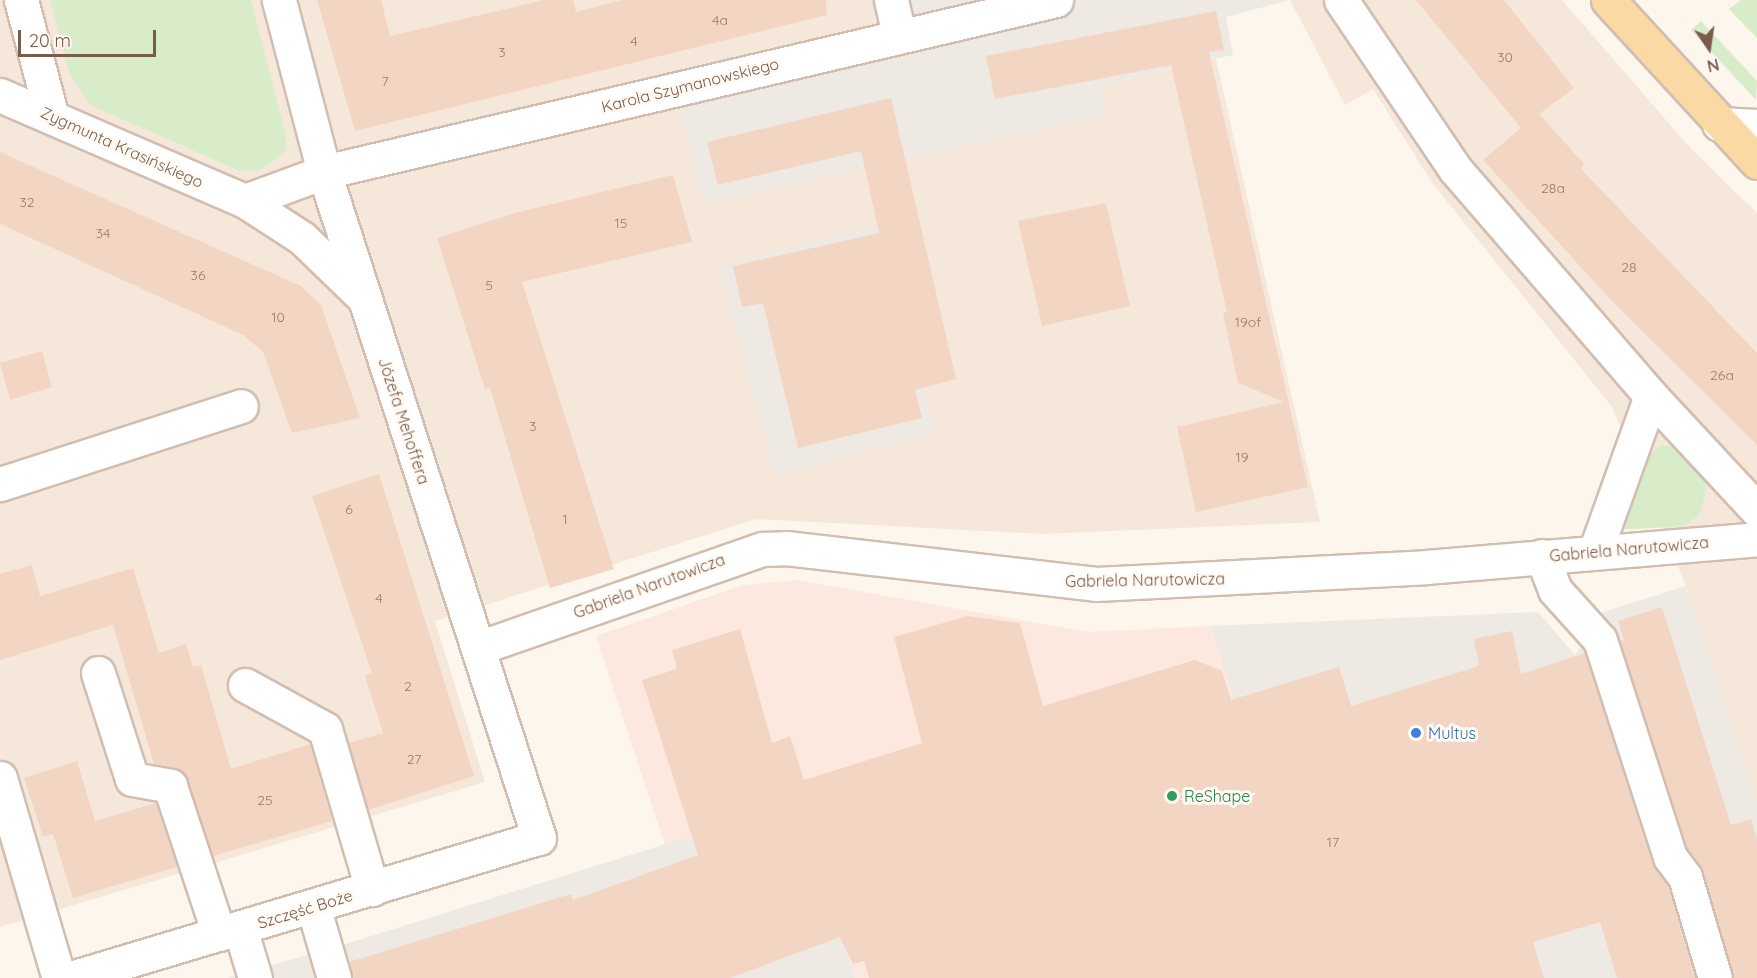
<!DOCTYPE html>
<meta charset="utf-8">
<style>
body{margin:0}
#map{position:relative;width:1757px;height:978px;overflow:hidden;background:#fdf6ec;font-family:Quicksand,sans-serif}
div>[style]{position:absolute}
.residential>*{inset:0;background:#f5e8da}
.commercial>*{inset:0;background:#fde8e0}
.industrial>*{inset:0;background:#efe9e4}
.green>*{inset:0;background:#d8ecc9}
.building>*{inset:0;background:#f3d5c3}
.roads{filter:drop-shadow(2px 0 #d1beb0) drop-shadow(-2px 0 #d1beb0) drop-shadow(0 2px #d1beb0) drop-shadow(0 -2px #d1beb0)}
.minor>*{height:33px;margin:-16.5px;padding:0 16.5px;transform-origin:16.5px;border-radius:16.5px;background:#fff}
.major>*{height:33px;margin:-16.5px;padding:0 16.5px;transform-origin:16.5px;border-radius:16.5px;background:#fbd9a5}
.dots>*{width:16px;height:16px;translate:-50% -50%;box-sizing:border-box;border:3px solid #fffaf3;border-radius:50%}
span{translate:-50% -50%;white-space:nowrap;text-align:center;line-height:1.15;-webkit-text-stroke:6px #fffaf3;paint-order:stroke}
.number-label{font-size:14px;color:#987a6a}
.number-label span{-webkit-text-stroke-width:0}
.street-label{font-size:16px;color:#7a5c4d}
.shop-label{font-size:16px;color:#366cbe}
.left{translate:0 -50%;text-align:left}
.leisure-label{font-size:16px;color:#27864d}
.north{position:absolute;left:1679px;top:18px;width:60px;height:60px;-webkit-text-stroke:4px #fffaf3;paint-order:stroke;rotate:167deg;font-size:16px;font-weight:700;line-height:24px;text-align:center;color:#7a5c4d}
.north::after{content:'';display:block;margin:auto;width:21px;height:27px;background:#7a5c4d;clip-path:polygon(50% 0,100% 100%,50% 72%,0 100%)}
.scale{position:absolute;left:18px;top:30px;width:138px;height:27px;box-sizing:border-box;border:3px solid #7a5c4d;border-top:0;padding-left:8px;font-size:18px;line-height:21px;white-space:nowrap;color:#7a5c4d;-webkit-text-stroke:4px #fffaf3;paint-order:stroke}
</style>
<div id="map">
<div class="residential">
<i style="clip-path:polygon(0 0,869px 0,877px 32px,1106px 115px,1099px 85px,1216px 59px,1320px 522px,1044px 534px,756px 519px,435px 621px,485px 782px,0 927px)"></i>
<i style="clip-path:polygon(1290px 0,1562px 0,1692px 150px,1757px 213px,1757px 806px,1686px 586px,1612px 407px,1433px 184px,1373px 89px,1345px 105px)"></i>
</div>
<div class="commercial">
<i style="clip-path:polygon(797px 580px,1088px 632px,1211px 626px,1316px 978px,855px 978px,801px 803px,665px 845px,596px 636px,743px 585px)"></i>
</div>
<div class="industrial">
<i style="clip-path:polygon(869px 0,1290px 0,1226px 17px,1233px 55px,1099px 85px,1106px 115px,703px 204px,673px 77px,877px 31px)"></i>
<i style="clip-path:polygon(879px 225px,936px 433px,775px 475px,719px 266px)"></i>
<i style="clip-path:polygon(1686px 586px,1757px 806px,1757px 978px,1316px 978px,1211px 626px,1538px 612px,1575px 655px,1603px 612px)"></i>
<i style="clip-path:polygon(801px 802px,855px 978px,227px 978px,352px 942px)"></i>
</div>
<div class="green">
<i style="clip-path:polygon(50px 0,251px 0,286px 136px,285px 152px,261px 170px,240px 171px,90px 105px,69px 72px)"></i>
<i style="clip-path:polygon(1741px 0,1757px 0,1757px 38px,1729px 9px)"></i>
<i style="clip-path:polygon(1701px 21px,1757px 81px,1756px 100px,1691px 30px)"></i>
<i style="clip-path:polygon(1661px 445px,1677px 446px,1703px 471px,1706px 493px,1699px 515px,1685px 526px,1619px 530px,1650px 455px)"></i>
</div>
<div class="building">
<i style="clip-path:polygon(317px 0,381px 0,390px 36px,544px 0,573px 0,576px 12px,622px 0,826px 0,827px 15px,355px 131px)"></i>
<i style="clip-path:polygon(1416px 0,1504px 0,1574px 88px,1539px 114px,1584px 164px,1581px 169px,1757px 353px,1757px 445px,1610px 299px,1483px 160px,1521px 128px)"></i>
<i style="clip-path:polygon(1216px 11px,1224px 50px,1209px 52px,1308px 487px,1196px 512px,1177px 427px,1284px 402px,1238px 383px,1223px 313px,1227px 312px,1171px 65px,995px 99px,986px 56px)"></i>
<i style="clip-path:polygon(891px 98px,956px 379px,915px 390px,922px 418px,798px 448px,763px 303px,742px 307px,733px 266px,879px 233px,861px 151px,718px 185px,707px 142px)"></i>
<i style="clip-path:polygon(0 152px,301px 286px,321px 305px,360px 418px,292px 433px,263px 352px,243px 335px,0 224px)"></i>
<i style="clip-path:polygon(673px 175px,692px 242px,522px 282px,614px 569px,550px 588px,490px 388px,485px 389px,437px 238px,515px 213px)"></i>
<i style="clip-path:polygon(1106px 203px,1130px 306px,1042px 326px,1018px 221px)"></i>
<i style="clip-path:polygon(42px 351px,52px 387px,10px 400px,0 363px)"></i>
<i style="clip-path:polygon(379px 474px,474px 776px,368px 810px,349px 743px,383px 733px,365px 676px,372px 673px,312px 496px)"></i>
<i style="clip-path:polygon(32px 565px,40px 596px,133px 568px,159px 653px,186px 644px,193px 667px,201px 665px,231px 769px,310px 744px,332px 821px,213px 856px,188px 780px,174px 768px,154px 764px,113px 625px,0 660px,0 574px)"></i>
<i style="clip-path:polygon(1662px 607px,1731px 825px,1751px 819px,1757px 839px,1757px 978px,1733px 978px,1703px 872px,1687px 848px,1620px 641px,1624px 640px,1618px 621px)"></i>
<i style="clip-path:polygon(968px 616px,1020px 623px,1043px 706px,1195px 660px,1222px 671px,1231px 700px,1339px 667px,1351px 706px,1479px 666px,1474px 639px,1512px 631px,1521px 674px,1585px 653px,1652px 863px,1668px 886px,1695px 978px,1617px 978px,1600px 922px,1533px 942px,1544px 978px,869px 978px,864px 961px,853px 964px,840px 937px,730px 978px,352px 978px,349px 962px,571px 894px,573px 900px,698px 855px,642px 680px,677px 669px,672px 650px,740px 629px,772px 743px,790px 736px,804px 780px,922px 743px,894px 637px)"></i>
<i style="clip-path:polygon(77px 761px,95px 821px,156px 803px,177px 867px,73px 898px,53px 834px,43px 837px,24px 778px)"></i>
</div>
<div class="roads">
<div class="minor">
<i style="left:21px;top:0;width:121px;rotate:75.2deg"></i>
<i style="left:891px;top:0;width:36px;rotate:77deg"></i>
<i style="left:1341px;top:0;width:204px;rotate:56deg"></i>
<i style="left:1455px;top:169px;width:300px;rotate:49.2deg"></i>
<i style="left:1651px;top:396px;width:156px;rotate:47.1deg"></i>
<i style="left:0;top:95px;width:267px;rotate:23.4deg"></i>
<i style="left:245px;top:201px;width:68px;rotate:33deg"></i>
<i style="left:302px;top:238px;width:83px;rotate:44deg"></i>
<i style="left:1719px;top:124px;width:38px;rotate:3deg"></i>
<i style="left:245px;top:201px;width:84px;rotate:-20.2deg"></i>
<i style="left:324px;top:172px;width:752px;rotate:-13.22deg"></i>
<i style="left:0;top:484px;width:253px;rotate:-17.9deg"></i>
<i style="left:1595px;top:552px;width:166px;rotate:-70.3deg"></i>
<i style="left:1542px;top:556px;width:36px;rotate:69deg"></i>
<i style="left:1555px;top:590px;width:67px;rotate:48deg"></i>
<i style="left:1600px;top:640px;width:228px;rotate:72.1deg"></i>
<i style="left:1670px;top:857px;width:25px;rotate:53deg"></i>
<i style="left:1685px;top:877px;width:105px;rotate:73.5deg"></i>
<i style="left:478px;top:648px;width:302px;rotate:-19.2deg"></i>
<i style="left:763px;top:549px;width:23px;rotate:-2deg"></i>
<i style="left:786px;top:548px;width:312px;rotate:6.6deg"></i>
<i style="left:1096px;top:584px;width:330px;rotate:-2.9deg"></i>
<i style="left:1426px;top:567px;width:332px;rotate:-4.8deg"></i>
<i style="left:98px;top:673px;width:111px;rotate:72.2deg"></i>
<i style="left:132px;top:779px;width:39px;rotate:10deg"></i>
<i style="left:170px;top:786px;width:156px;rotate:71.7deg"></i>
<i style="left:245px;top:685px;width:91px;rotate:28.8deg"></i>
<i style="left:325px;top:729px;width:167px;rotate:73.6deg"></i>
<i style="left:0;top:778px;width:209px;rotate:73.6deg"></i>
<i style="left:313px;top:906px;width:75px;rotate:73.7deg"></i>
<i style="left:240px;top:928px;width:52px;rotate:73.3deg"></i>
<i style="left:71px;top:978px;width:488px;rotate:-16.7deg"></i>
<i style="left:539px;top:838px;width:700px;rotate:-107.89deg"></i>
<i style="left:324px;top:172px;width:178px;rotate:-104.7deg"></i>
</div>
<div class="major">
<i style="left:1608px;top:0;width:220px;rotate:47.4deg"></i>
</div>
</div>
<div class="dots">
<i style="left:1416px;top:733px;background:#3f7fe0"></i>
<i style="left:1172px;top:796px;background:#2e9e5b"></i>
</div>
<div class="number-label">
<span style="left:720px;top:20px">4a</span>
<span style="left:634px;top:41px">4</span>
<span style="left:502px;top:52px">3</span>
<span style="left:1505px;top:57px">30</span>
<span style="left:385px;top:81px">7</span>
<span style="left:1553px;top:188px">28a</span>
<span style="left:27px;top:202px">32</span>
<span style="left:621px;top:223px">15</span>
<span style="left:103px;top:233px">34</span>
<span style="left:1629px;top:267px">28</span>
<span style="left:198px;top:275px">36</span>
<span style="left:489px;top:285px">5</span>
<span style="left:278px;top:317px">10</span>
<span style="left:1248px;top:322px">19of</span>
<span style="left:1722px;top:375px">26a</span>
<span style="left:533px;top:426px">3</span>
<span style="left:1242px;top:457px">19</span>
<span style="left:349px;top:509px">6</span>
<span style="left:565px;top:519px">1</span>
<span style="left:379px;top:598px">4</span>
<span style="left:408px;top:686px">2</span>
<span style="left:414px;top:759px">27</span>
<span style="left:265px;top:800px">25</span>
<span style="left:1333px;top:842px">17</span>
</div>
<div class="street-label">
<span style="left:690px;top:85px;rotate:-14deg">Karola Szymanowskiego</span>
<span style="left:122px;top:147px;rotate:24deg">Zygmunta Krasińskiego</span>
<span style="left:404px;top:421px;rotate:72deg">Józefa Mehoffera</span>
<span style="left:1629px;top:549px;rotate:-5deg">Gabriela Narutowicza</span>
<span style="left:1145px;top:580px;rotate:-1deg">Gabriela Narutowicza</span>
<span style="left:649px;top:586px;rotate:-20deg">Gabriela Narutowicza</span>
<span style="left:305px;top:909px;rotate:-17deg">Szczęść Boże</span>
</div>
<div class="shop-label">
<span class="left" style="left:1428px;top:733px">Multus</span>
</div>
<div class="leisure-label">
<span class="left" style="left:1184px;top:796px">ReShape</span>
</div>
<div class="north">N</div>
<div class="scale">20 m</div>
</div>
